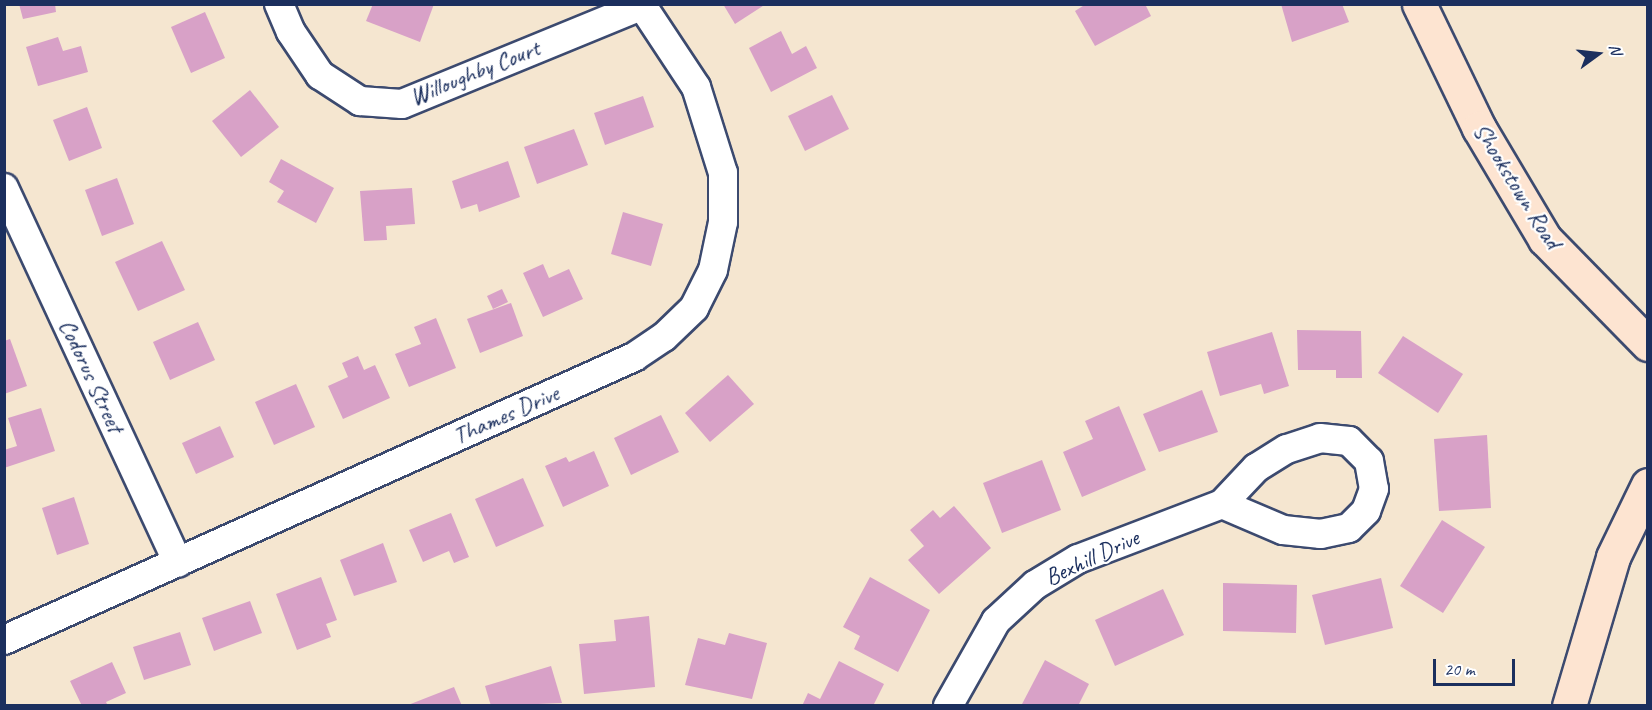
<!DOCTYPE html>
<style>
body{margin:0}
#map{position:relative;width:1652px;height:710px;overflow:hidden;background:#f5e6d0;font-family:Caveat,sans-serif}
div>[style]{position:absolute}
.building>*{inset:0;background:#d8a1c7}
.roads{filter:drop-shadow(2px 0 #3c4a6f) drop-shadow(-2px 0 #3c4a6f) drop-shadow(0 2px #3c4a6f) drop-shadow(0 -2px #3c4a6f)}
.street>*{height:28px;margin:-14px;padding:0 14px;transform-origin:14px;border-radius:14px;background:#fff}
.secondary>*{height:33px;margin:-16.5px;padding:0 16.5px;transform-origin:16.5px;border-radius:16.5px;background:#fde4d1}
span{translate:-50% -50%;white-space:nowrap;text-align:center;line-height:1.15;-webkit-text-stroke:4.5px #fff;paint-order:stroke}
.street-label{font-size:24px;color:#1b2f5e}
.frame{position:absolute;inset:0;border:6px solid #1b2f5e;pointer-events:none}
.north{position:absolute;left:1568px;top:24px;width:60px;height:60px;-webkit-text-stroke:4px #fff;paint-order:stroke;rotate:75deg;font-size:16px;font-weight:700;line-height:24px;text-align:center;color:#1b2f5e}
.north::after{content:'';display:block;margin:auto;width:21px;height:27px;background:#1b2f5e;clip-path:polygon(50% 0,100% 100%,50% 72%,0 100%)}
.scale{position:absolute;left:1433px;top:659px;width:82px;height:27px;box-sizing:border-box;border:3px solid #1b2f5e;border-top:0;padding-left:8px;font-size:18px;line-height:21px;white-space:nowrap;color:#1b2f5e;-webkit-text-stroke:4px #fff;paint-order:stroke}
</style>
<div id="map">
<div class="building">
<i style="clip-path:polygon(19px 4px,55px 4px,56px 12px,23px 19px)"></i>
<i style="clip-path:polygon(373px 4px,434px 4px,420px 42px,366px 21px)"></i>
<i style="clip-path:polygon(723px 4px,766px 4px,735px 24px)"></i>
<i style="clip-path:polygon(1086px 4px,1145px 4px,1151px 16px,1095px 46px,1075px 11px)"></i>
<i style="clip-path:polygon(1281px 4px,1342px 4px,1349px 22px,1292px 42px)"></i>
<i style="clip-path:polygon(205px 12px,225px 58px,191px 73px,171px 27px)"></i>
<i style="clip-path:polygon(781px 31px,792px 54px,806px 46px,817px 68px,771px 92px,749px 48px)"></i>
<i style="clip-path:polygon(58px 37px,63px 51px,81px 46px,88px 72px,38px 86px,26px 47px)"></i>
<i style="clip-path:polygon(250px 90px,279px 127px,241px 157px,212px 121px)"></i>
<i style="clip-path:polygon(832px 95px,849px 129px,805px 151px,788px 116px)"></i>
<i style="clip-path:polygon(643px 96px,654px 127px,605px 145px,594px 113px)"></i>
<i style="clip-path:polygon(87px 107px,102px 148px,69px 161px,53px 120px)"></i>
<i style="clip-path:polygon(574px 129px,588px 165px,537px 184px,524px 147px)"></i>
<i style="clip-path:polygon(281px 159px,334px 188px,316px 223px,277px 202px,284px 191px,269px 182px)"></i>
<i style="clip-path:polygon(508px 161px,520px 197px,479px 212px,477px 204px,461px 209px,452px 181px)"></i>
<i style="clip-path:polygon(117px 178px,134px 224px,102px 236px,85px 190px)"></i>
<i style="clip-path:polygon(412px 188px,415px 224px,386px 226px,387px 240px,364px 241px,360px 191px)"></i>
<i style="clip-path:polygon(623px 212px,663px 224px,651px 266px,611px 254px)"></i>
<i style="clip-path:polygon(162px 241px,185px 290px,138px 311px,115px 262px)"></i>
<i style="clip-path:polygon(543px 264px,549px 278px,569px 269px,583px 299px,543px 317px,523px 273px)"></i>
<i style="clip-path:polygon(502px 289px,508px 302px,493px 309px,487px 296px)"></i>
<i style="clip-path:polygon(511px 303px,523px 336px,480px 353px,467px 319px)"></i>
<i style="clip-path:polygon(436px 318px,456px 368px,409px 387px,395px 354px,421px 344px,414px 327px)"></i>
<i style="clip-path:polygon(198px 322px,215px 360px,170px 380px,153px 342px)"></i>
<i style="clip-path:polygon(1297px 330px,1361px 331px,1362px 378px,1336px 378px,1336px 370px,1298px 370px)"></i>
<i style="clip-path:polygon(1272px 332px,1289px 386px,1264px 394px,1261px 384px,1220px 396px,1207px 352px)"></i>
<i style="clip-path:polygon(1403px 336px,1463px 374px,1438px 413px,1378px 373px)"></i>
<i style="clip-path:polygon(10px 339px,27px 386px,4px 394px,4px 341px)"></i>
<i style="clip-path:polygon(358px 356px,364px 370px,375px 365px,390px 398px,343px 419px,328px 386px,348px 377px,342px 363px)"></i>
<i style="clip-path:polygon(728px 375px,754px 404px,710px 442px,685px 413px)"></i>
<i style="clip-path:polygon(296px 384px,315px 427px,274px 445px,255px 402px)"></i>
<i style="clip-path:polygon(1202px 390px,1218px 432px,1159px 452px,1143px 414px)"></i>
<i style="clip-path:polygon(1119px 406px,1146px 470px,1082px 497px,1063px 452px,1093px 439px,1085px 421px)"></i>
<i style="clip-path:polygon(41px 408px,55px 451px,4px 468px,4px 450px,17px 446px,8px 418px)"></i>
<i style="clip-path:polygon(661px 415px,679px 452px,631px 475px,614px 438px)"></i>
<i style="clip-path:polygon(220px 426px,234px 457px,196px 474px,182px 443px)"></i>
<i style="clip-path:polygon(1487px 435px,1491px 508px,1439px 511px,1434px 439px)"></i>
<i style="clip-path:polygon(594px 451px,609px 486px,563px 507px,545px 466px,566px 457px,569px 462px)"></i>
<i style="clip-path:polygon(1042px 460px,1061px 510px,1002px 533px,983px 483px)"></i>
<i style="clip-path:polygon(523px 478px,544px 526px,496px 547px,475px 499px)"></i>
<i style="clip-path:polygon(74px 497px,89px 544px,57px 555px,42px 508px)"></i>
<i style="clip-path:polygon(954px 506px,991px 548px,939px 594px,908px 560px,924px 546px,910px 530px,933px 510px,940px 518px)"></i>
<i style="clip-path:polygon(451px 513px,469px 557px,454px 563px,449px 551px,423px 562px,409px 530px)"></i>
<i style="clip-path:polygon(1442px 520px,1485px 547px,1443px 613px,1400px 586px)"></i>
<i style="clip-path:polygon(383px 543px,397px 582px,354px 596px,340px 560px)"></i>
<i style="clip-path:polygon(321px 577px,337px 620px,326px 624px,331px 637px,297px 650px,276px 594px)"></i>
<i style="clip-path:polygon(870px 577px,930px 610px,898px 672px,854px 649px,860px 636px,843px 627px)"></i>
<i style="clip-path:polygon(1381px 578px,1393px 628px,1325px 645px,1312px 595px)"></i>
<i style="clip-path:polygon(1223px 583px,1297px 585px,1296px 633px,1223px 631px)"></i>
<i style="clip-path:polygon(1163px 589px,1184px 635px,1115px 666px,1095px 620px)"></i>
<i style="clip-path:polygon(250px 601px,262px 633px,214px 651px,202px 618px)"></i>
<i style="clip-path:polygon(649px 616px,655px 687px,584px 694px,579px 644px,616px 641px,614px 620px)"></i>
<i style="clip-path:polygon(180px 632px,191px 665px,144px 680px,133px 647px)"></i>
<i style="clip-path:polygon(729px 633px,767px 643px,752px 699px,685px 685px,698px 638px,725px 645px)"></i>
<i style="clip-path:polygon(1045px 660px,1089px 684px,1078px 706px,1021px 706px)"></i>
<i style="clip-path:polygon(839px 661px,884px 684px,873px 706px,802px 706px,808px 693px,820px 699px)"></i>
<i style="clip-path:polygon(112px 662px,126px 693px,106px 702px,108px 706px,82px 706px,70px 681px)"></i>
<i style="clip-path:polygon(551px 666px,562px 703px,491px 706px,485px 686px)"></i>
<i style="clip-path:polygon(454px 687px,462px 706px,409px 706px,408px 705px)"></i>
</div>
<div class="roads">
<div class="street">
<i style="left:279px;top:4px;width:30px;rotate:67deg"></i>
<i style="left:291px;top:32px;width:52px;rotate:56deg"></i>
<i style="left:320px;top:75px;width:48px;rotate:33deg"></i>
<i style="left:360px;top:101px;width:42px;rotate:4.1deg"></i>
<i style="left:402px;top:104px;width:258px;rotate:-22.3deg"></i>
<i style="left:4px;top:188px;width:413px;rotate:65.1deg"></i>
<i style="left:4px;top:640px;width:691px;rotate:-24.19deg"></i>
<i style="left:634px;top:357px;width:36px;rotate:-34deg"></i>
<i style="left:664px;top:337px;width:42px;rotate:-44deg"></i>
<i style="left:694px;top:308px;width:42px;rotate:-63.4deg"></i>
<i style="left:713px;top:270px;width:49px;rotate:-78.2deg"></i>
<i style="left:723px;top:222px;width:49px;rotate:-90deg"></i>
<i style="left:723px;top:173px;width:90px;rotate:-107.4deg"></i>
<i style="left:696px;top:87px;width:100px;rotate:-123.5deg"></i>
<i style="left:948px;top:706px;width:98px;rotate:-60.5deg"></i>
<i style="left:996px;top:621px;width:53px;rotate:-42.7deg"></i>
<i style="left:1035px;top:585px;width:50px;rotate:-31.2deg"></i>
<i style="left:1078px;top:559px;width:154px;rotate:-20.9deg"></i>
<i style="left:1222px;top:504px;width:50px;rotate:-46.6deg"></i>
<i style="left:1256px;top:468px;width:36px;rotate:-32deg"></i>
<i style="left:1287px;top:449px;width:35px;rotate:-18deg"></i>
<i style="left:1320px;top:438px;width:29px;rotate:6deg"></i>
<i style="left:1349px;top:441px;width:28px;rotate:45deg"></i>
<i style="left:1369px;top:461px;width:28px;rotate:80deg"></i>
<i style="left:1374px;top:489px;width:23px;rotate:110deg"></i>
<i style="left:1366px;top:511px;width:24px;rotate:135deg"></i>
<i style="left:1349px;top:528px;width:29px;rotate:168deg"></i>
<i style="left:1321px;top:534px;width:38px;rotate:-174deg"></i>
<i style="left:1283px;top:530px;width:66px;rotate:-156.9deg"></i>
</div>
<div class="secondary">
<i style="left:1419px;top:4px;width:138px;rotate:64.2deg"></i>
<i style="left:1479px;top:128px;width:129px;rotate:59.3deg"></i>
<i style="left:1545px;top:239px;width:147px;rotate:45.6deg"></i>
<i style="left:1569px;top:706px;width:155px;rotate:-73.5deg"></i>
<i style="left:1613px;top:557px;width:80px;rotate:-64.1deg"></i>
</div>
</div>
<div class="street-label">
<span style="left:475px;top:73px;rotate:-22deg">Willoughby Court</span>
<span style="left:1517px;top:186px;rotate:58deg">Shookstown Road</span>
<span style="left:91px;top:376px;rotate:65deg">Codorus Street</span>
<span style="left:506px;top:415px;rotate:-24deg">Thames Drive</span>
<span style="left:1092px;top:558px;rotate:-25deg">Bexhill Drive</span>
</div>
<div class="frame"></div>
<div class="north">N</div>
<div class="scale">20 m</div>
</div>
